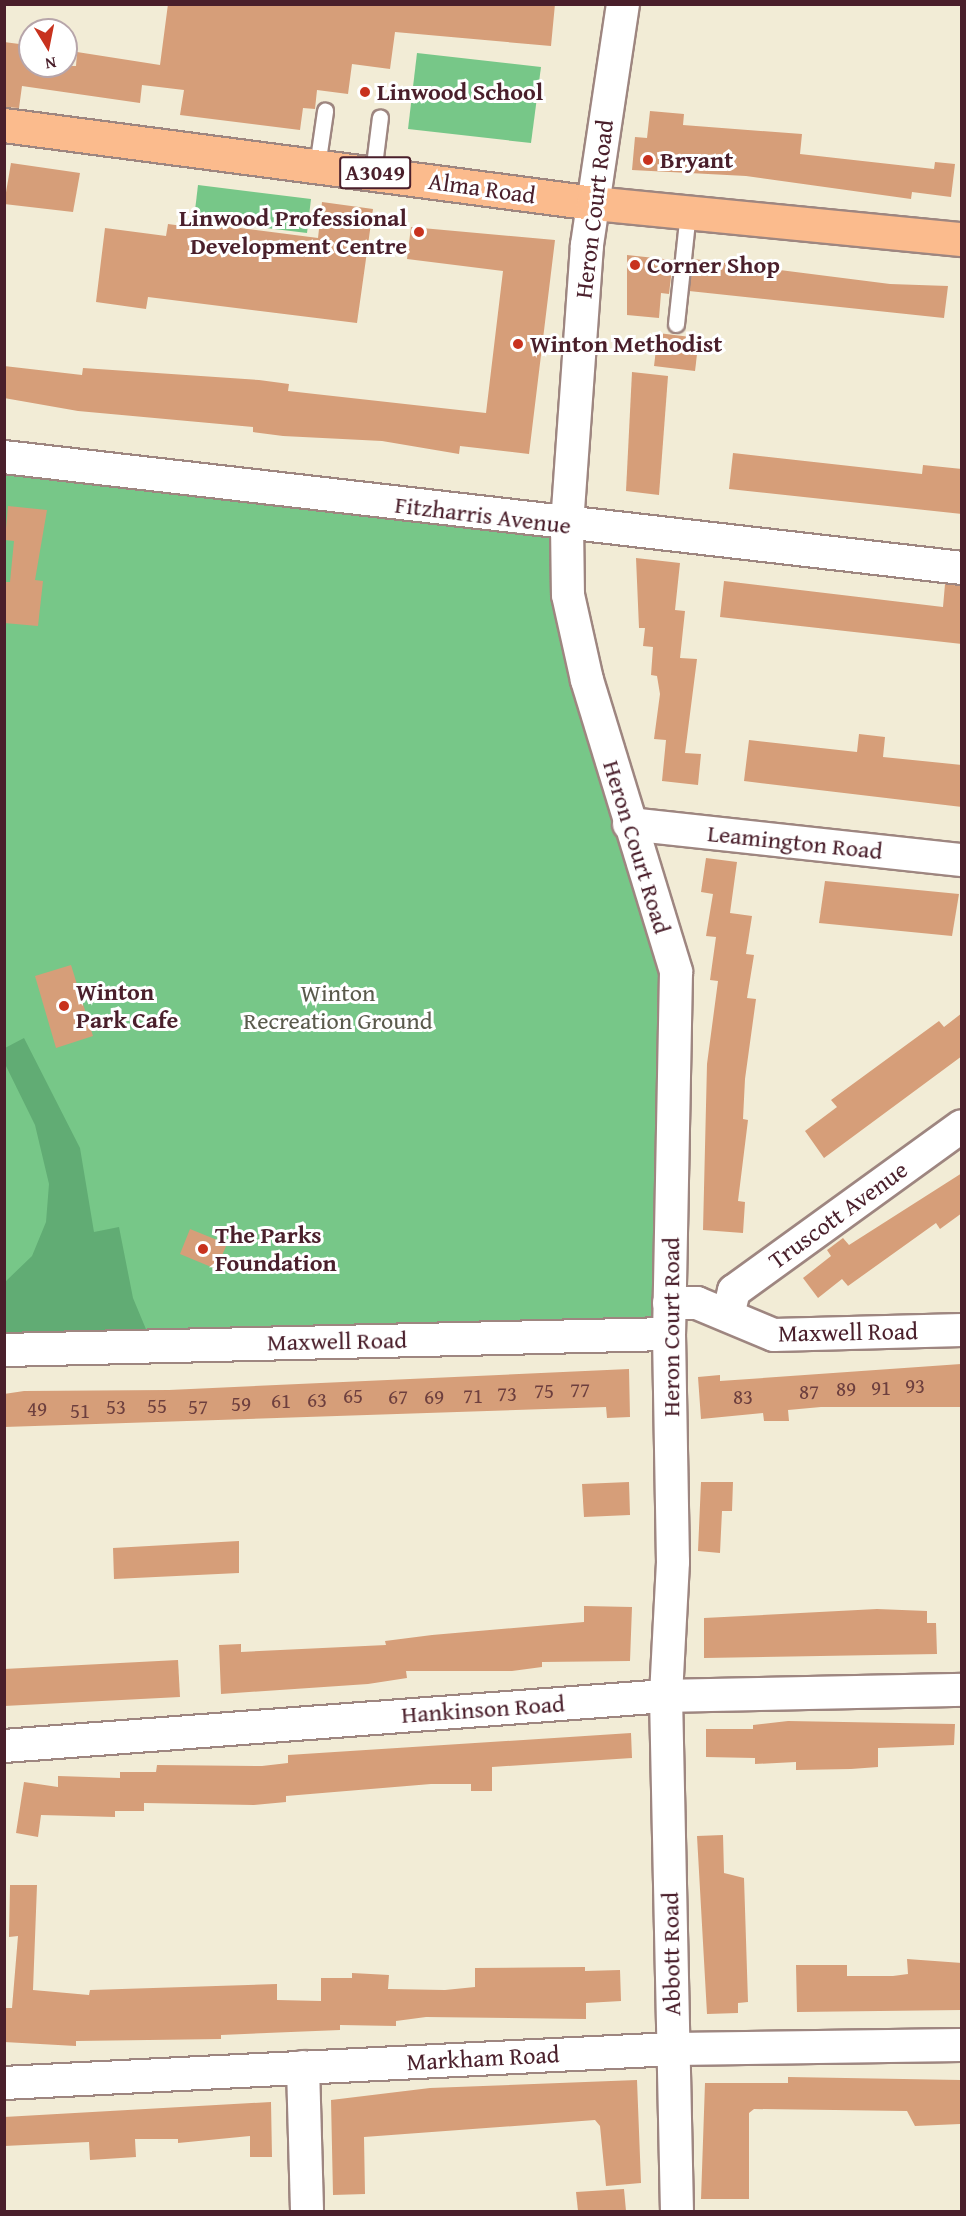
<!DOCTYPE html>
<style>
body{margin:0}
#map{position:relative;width:966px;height:2216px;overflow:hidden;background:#f2ecd6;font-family:"Gentium Book Plus",serif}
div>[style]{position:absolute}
.green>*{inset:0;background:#77c788}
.forest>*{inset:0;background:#61ac74}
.building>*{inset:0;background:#d69e79}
.roads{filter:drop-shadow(2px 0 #9e8680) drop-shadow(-2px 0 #9e8680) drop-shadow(0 2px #9e8680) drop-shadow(0 -2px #9e8680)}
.lane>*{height:15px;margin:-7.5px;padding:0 7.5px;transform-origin:7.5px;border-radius:7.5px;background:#fff}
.street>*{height:32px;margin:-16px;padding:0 16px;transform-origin:16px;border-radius:16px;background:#fff}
.primary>*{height:33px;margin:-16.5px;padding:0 16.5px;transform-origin:16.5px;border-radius:16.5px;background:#fbbb8d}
.dots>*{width:16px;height:16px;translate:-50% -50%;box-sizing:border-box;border:3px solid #fff;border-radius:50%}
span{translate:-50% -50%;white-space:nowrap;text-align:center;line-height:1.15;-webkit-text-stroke:6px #fff;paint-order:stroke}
.number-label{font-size:21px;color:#6d3f3e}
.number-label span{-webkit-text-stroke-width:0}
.shield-label span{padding:2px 4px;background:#fff;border:2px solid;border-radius:4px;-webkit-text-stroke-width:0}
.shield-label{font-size:22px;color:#4a1f2b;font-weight:700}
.poi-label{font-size:24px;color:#4a1f2b;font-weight:700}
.left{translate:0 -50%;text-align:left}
.right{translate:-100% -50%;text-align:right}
.street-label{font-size:24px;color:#4a1f2b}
.park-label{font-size:24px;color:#5a5a4c}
.frame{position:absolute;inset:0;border:6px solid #4a1f2b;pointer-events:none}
.north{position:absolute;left:18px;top:18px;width:60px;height:60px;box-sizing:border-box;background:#fff;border:2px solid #b7a5aa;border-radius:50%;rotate:170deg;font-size:16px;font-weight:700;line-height:24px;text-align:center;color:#4a1f2b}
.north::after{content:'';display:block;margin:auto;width:21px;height:27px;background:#c8321e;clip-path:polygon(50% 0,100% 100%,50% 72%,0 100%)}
</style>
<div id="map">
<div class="green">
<i style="clip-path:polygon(417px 53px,541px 67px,531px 143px,408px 129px)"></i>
<i style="clip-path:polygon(198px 185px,311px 199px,307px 233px,194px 219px)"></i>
<i style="clip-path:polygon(5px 457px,567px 525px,568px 595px,676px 972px,669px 1334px,5px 1346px)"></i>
</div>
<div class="forest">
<i style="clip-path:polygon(24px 1038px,80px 1148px,94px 1232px,119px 1227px,133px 1298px,153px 1346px,5px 1350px,5px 1282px,32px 1256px,46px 1222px,49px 1184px,35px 1125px,5px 1064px,5px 1048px)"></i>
</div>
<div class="building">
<i style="clip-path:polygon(168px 4px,555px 4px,551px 46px,395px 32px,390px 69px,352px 64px,348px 94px,317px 90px,315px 109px,303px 108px,300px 130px,180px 115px,184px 90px,142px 85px,140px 103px,22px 86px,19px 108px,4px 107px,4px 42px,27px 45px,25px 66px,76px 66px,77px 52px,160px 65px)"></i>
<i style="clip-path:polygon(650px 111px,684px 114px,683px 125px,802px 134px,800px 154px,934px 169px,935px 162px,955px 164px,951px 197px,912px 192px,911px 199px,746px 176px,632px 170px,635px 137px,647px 138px)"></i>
<i style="clip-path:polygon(11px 163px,80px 173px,73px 212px,4px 204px)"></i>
<i style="clip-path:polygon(322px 202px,373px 209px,357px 323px,148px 297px,146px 309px,96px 302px,105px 228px,166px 236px,168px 224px,190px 227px,193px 222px,318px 238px)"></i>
<i style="clip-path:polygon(411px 227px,555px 240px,529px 454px,460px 446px,459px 454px,382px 441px,283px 436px,253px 432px,253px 427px,78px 411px,4px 398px,4px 366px,82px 375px,83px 368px,259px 380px,289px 384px,288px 391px,486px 413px,503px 271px,407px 259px)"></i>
<i style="clip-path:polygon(627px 255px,673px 260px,669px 294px,661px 293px,659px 318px,627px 315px)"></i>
<i style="clip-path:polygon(694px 259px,890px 284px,948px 286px,944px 318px,689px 291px)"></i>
<i style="clip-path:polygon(658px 333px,699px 338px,695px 371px,654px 366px)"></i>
<i style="clip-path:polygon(632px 372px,668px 376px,659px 495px,626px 491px)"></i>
<i style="clip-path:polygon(733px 453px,922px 474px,923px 465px,962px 469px,962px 514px,729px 489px)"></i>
<i style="clip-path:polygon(8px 506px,47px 510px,35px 580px,43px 581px,38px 626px,4px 623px,4px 582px,10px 582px,14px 541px,5px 540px)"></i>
<i style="clip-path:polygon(636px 558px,680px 563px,675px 610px,685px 611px,680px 658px,697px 659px,685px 753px,701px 754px,698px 785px,662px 781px,666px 740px,654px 739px,660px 694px,657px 676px,651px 675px,653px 647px,643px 646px,645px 628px,639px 628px)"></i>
<i style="clip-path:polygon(724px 581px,943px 607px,945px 584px,962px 586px,962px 644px,720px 617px)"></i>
<i style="clip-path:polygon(859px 734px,885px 737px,883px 757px,962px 765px,962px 807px,744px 781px,749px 740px,857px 752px)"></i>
<i style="clip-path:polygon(706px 858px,737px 862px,730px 913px,752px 916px,746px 954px,754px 955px,747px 998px,756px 999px,745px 1079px,743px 1119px,748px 1120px,738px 1201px,745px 1202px,743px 1233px,703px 1230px,707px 1064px,718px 981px,710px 980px,716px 937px,706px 936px,713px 894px,701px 892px)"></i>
<i style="clip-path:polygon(825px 881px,959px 894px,952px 936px,819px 923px)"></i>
<i style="clip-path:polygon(71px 965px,93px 1036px,56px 1048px,35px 976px)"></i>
<i style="clip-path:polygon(962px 1013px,962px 1056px,824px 1158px,805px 1131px,837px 1107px,831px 1100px,939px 1021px,944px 1027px)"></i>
<i style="clip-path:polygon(962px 1173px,962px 1213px,940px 1229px,936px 1223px,848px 1286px,842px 1279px,818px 1298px,803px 1278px,831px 1256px,827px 1250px,843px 1238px,849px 1245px)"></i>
<i style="clip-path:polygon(190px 1229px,227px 1244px,216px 1269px,180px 1254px)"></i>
<i style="clip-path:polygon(961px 1364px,962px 1407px,821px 1407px,788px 1410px,789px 1421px,764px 1421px,763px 1413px,701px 1419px,698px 1377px,720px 1375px,720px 1381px)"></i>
<i style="clip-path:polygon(629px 1369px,630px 1417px,607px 1418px,606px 1407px,4px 1427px,4px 1394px,24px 1391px,169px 1390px)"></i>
<i style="clip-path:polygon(629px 1482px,630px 1515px,584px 1517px,582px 1484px)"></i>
<i style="clip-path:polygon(701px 1482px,733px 1482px,732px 1511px,722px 1511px,720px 1553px,698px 1551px)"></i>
<i style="clip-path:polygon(239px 1541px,239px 1573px,114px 1579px,113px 1548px)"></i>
<i style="clip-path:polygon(584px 1606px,632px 1607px,630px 1661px,542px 1662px,542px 1667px,512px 1671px,406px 1671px,407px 1678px,368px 1684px,221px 1694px,219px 1645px,241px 1644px,241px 1652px,386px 1645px,385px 1641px,432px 1635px,584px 1622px)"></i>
<i style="clip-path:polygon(877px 1609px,927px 1611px,927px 1623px,936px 1623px,937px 1654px,704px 1658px,704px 1618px)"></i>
<i style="clip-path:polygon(178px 1660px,180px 1697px,4px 1706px,4px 1669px)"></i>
<i style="clip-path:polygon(788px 1721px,955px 1724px,954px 1745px,878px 1748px,878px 1767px,851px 1769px,796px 1770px,796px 1762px,755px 1764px,755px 1758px,706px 1757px,706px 1729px,753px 1729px,753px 1725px)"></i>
<i style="clip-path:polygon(631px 1733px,632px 1758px,492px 1767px,492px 1791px,471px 1791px,471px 1784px,431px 1784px,286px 1796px,286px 1802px,254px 1805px,144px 1803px,144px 1811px,115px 1811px,115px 1817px,41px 1815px,38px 1837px,16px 1833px,24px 1782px,58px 1787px,58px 1776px,120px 1778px,120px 1772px,156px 1772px,157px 1765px,262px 1766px,288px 1763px,288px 1755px)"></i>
<i style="clip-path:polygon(723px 1835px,724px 1873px,744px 1878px,748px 2002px,738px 2003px,738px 2013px,707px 2014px,697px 1836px)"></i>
<i style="clip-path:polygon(10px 1885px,37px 1885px,33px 1990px,89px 1995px,90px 1990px,277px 1984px,277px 2000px,321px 2001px,321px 1978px,352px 1978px,352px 1973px,389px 1975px,388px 1989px,445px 1990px,475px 1987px,475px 1968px,585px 1967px,585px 1971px,620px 1970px,621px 2001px,586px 2003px,586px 2019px,426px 2017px,396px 2021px,396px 2026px,340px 2025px,340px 2030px,221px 2035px,221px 2039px,76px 2041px,76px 2046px,4px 2042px,4px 2008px,12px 2008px,18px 1936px,9px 1937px)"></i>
<i style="clip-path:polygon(907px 1959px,962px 1963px,962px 2010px,797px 2012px,796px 1965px,847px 1965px,847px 1976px,893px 1976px,908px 1974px)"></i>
<i style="clip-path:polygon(788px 2077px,961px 2080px,960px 2124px,915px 2126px,907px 2111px,754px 2109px,749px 2113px,749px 2199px,701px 2199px,705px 2083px,788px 2083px)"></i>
<i style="clip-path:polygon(637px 2080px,641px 2183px,606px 2186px,600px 2126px,595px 2120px,364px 2137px,365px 2194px,333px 2195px,331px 2100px,430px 2088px)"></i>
<i style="clip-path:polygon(271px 2102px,272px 2157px,250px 2157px,250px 2136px,178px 2143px,178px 2139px,135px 2139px,136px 2157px,90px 2160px,89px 2142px,4px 2146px,4px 2117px)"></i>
<i style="clip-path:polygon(624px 2189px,626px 2211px,578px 2211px,576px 2192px)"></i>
</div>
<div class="roads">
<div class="lane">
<i style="left:317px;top:166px;width:56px;rotate:-81.7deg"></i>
<i style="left:373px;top:173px;width:56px;rotate:-82.9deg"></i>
<i style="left:676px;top:324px;width:113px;rotate:-83.9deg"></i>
</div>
<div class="street">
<i style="left:623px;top:4px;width:244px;rotate:98.5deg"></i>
<i style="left:587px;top:245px;width:281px;rotate:94.1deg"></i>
<i style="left:567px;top:525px;width:70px;rotate:89.2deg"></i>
<i style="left:568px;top:595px;width:87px;rotate:77.4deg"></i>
<i style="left:587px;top:680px;width:305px;rotate:73deg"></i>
<i style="left:676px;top:972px;width:362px;rotate:91.1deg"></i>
<i style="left:669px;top:1334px;width:228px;rotate:89deg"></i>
<i style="left:673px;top:1562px;width:134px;rotate:93deg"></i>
<i style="left:666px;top:1696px;width:516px;rotate:88.78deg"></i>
<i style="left:4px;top:457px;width:964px;rotate:6.61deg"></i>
<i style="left:629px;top:824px;width:335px;rotate:6.2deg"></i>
<i style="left:669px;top:1303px;width:28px"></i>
<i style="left:697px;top:1303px;width:83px;rotate:22.6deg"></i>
<i style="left:774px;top:1335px;width:188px;rotate:-1.5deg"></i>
<i style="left:728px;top:1315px;width:25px;rotate:-76deg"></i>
<i style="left:734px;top:1291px;width:281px;rotate:-35.9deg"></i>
<i style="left:4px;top:1350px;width:665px;rotate:-1.38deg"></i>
<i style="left:4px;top:1746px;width:664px;rotate:-4.32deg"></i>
<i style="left:666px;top:1696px;width:296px;rotate:-1.2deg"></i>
<i style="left:303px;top:2067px;width:145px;rotate:88.4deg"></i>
<i style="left:4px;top:2083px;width:670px;rotate:-2.91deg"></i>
<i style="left:673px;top:2049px;width:289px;rotate:-0.8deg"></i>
</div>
<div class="primary">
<i style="left:4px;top:125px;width:594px;rotate:7.54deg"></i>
<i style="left:593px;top:203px;width:371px;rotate:5.6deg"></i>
</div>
</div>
<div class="dots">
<i style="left:365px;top:92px;background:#c8321e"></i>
<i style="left:648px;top:160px;background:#c8321e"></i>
<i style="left:419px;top:232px;background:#c8321e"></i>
<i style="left:635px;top:265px;background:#c8321e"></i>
<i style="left:518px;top:344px;background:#c8321e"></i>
<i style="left:64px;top:1006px;background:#c8321e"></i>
<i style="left:203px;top:1249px;background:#c8321e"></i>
</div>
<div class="number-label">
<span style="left:915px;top:1386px">93</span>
<span style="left:881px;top:1388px">91</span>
<span style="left:846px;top:1389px">89</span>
<span style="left:580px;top:1390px">77</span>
<span style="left:544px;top:1391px">75</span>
<span style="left:809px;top:1392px">87</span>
<span style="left:507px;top:1394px">73</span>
<span style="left:353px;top:1396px">65</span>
<span style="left:473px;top:1396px">71</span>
<span style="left:398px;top:1397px">67</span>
<span style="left:434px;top:1397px">69</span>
<span style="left:743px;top:1397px">83</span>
<span style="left:317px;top:1400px">63</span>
<span style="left:281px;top:1401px">61</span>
<span style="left:241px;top:1404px">59</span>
<span style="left:157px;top:1406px">55</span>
<span style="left:116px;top:1407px">53</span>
<span style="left:198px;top:1407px">57</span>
<span style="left:37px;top:1409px">49</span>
<span style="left:80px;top:1411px">51</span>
</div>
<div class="shield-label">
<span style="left:375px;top:173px">A3049</span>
</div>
<div class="poi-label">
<span class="left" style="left:377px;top:92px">Linwood School</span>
<span class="left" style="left:660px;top:160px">Bryant</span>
<span class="right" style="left:407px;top:232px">Linwood Professional<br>Development Centre</span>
<span class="left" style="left:647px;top:265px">Corner Shop</span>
<span class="left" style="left:530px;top:344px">Winton Methodist</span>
<span class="left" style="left:76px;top:1006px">Winton<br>Park Cafe</span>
<span class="left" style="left:215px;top:1249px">The Parks<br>Foundation</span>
</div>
<div class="street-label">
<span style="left:482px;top:188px;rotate:8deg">Alma Road</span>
<span style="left:594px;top:209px;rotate:-83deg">Heron Court Road</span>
<span style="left:483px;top:515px;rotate:7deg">Fitzharris Avenue</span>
<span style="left:795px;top:842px;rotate:6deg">Leamington Road</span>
<span style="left:637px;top:847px;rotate:73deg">Heron Court Road</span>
<span style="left:838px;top:1215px;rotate:-36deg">Truscott Avenue</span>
<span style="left:671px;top:1327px;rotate:-90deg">Heron Court Road</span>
<span style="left:848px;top:1332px;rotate:-1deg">Maxwell Road</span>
<span style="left:337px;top:1341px;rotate:-1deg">Maxwell Road</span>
<span style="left:483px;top:1709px;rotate:-4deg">Hankinson Road</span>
<span style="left:671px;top:1954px;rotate:-91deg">Abbott Road</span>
<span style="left:483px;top:2058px;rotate:-3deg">Markham Road</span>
</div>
<div class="park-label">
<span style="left:338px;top:1007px">Winton<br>Recreation Ground</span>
</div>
<div class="frame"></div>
<div class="north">N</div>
</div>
